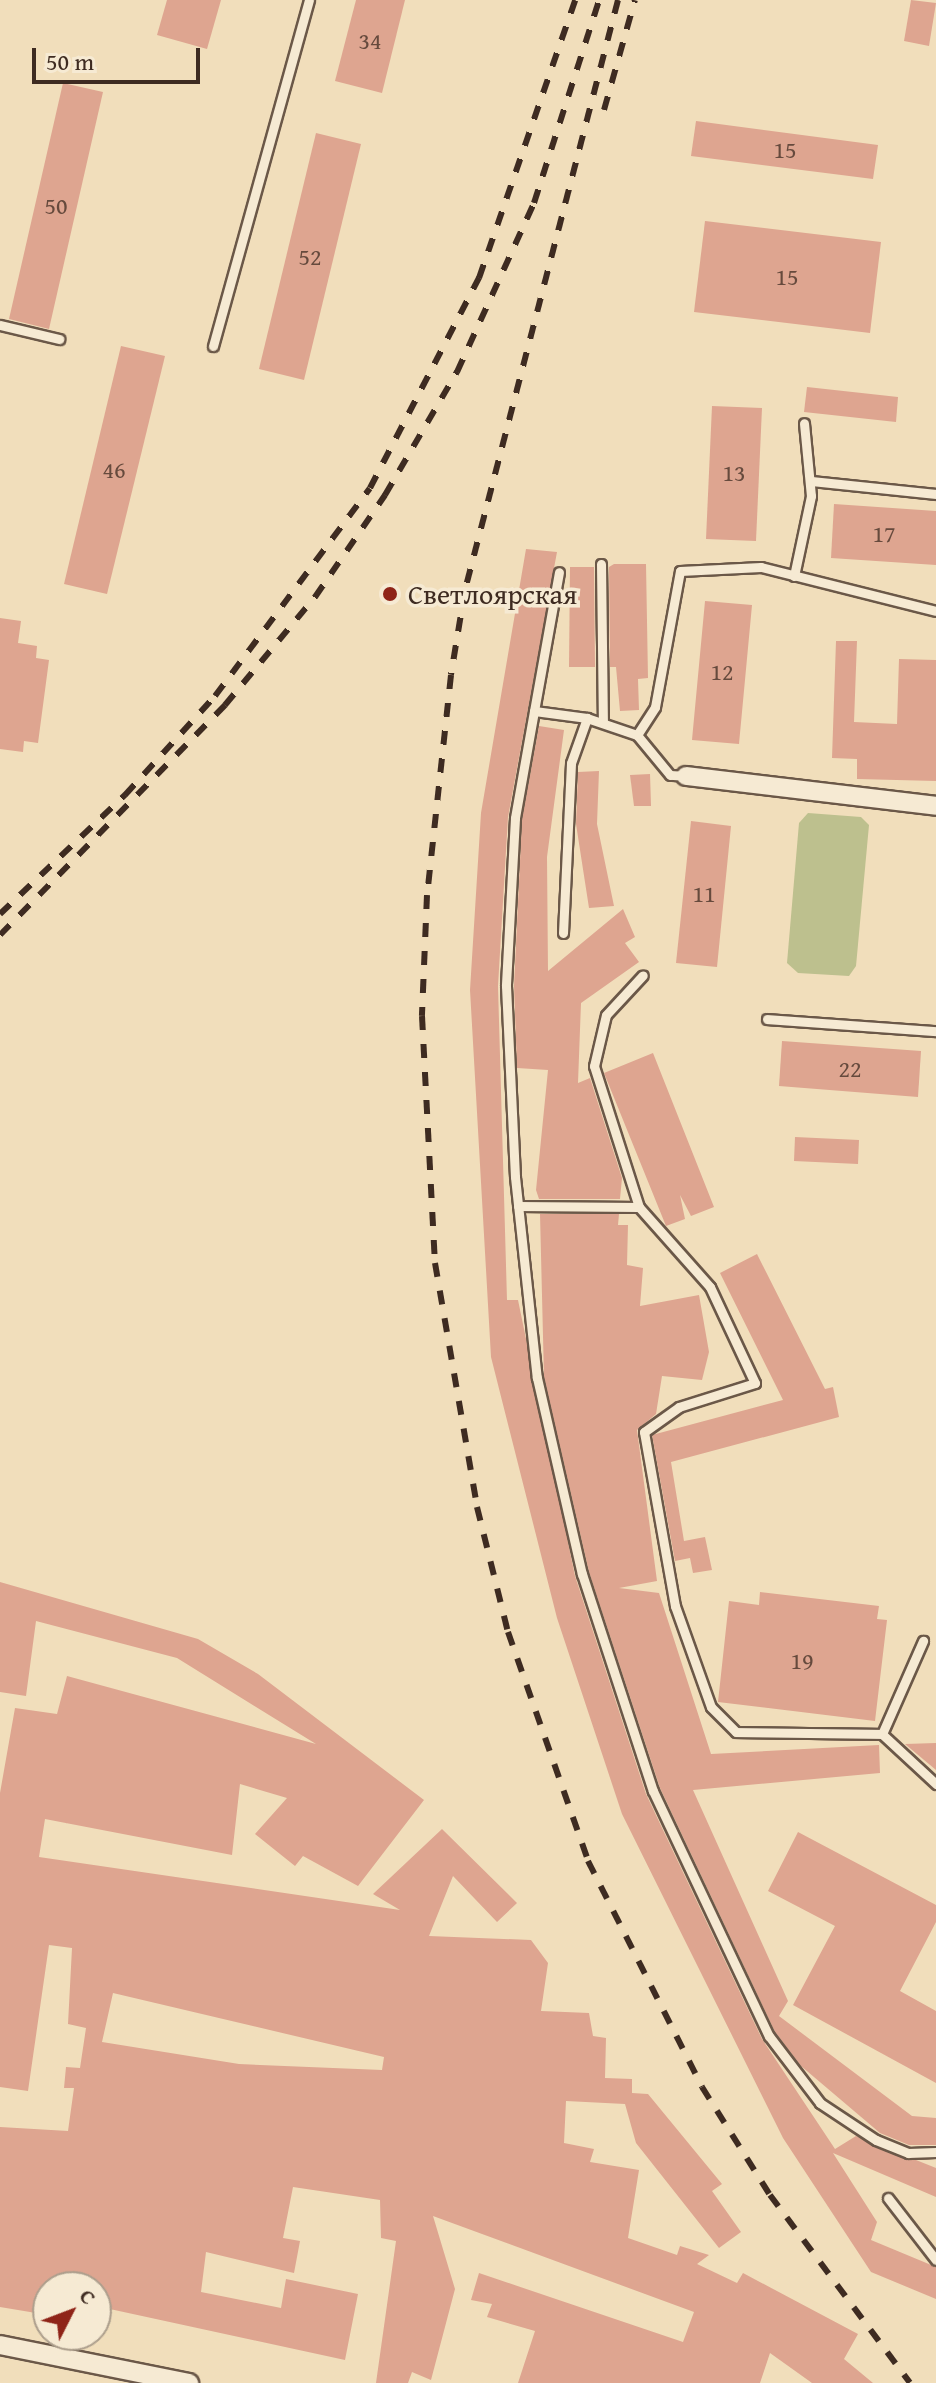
<!DOCTYPE html>
<meta charset="utf-8">
<style>
body{margin:0}
#map{position:relative;width:936px;height:2383px;overflow:hidden;background:#f1debb;font-family:"Gentium Book Plus",serif}
div>[style]{position:absolute}
.green>*{inset:0;background:#bdc08e}
.building>*{inset:0;background:#dea590}
.roads{filter:drop-shadow(2px 0 #6b5848) drop-shadow(-2px 0 #6b5848) drop-shadow(0 2px #6b5848) drop-shadow(0 -2px #6b5848)}
.lane>*{height:9px;margin:-4.5px;padding:0 4.5px;transform-origin:4.5px;border-radius:4.5px;background:#f6ead3}
.street>*{height:18px;margin:-9px;padding:0 9px;transform-origin:9px;border-radius:9px;background:#f6ead3}
.rail>*{height:6px;margin-top:-3px;transform-origin:0;background:repeating-linear-gradient(90deg,#3e2b21 0 14px,transparent 0 28px)}
.dots>*{width:22px;height:22px;translate:-50% -50%;box-sizing:border-box;border:4px solid #f6ead3;border-radius:50%}
span{translate:-50% -50%;white-space:nowrap;text-align:center;line-height:1.15;-webkit-text-stroke:7px #f6ead3;paint-order:stroke}
.number-label{font-size:24px;color:#664a3d}
.number-label span{-webkit-text-stroke-width:0}
.poi-label{font-size:28px;color:#3e2b21}
.left{translate:0 -50%;text-align:left}
.north{position:absolute;left:32px;top:2271px;width:80px;height:80px;box-sizing:border-box;background:#f6ead3;border:2px solid #ac9e8c;border-radius:50%;rotate:48deg;font-size:22px;font-weight:700;line-height:32px;text-align:center;color:#3e2b21}
.north::after{content:'';display:block;margin:auto;width:28px;height:36px;background:#8f2418;clip-path:polygon(50% 0,100% 100%,50% 72%,0 100%)}
.scale{position:absolute;left:32px;top:48px;width:168px;height:36px;box-sizing:border-box;border:4px solid #3e2b21;border-top:0;padding-left:10px;font-size:24px;line-height:28px;white-space:nowrap;color:#3e2b21;-webkit-text-stroke:6px #f6ead3;paint-order:stroke}
</style>
<div id="map">
<div class="green">
<i style="clip-path:polygon(808px 813px,861px 817px,869px 825px,856px 966px,849px 976px,798px 973px,787px 963px,799px 823px)"></i>
</div>
<div class="building">
<i style="clip-path:polygon(167px 0,221px 0,207px 49px,157px 35px)"></i>
<i style="clip-path:polygon(356px 0,405px 0,382px 93px,335px 81px)"></i>
<i style="clip-path:polygon(911px 0,936px 3px,929px 46px,904px 41px)"></i>
<i style="clip-path:polygon(63px 83px,103px 92px,49px 329px,9px 319px)"></i>
<i style="clip-path:polygon(696px 121px,878px 145px,873px 179px,691px 156px)"></i>
<i style="clip-path:polygon(316px 133px,361px 144px,304px 380px,259px 369px)"></i>
<i style="clip-path:polygon(705px 221px,881px 242px,870px 333px,694px 312px)"></i>
<i style="clip-path:polygon(121px 346px,165px 356px,107px 594px,64px 584px)"></i>
<i style="clip-path:polygon(807px 387px,898px 397px,896px 422px,804px 412px)"></i>
<i style="clip-path:polygon(712px 406px,762px 408px,756px 541px,706px 539px)"></i>
<i style="clip-path:polygon(834px 504px,936px 511px,936px 565px,831px 558px)"></i>
<i style="clip-path:polygon(526px 549px,557px 552px,508px 817px,498px 986px,507px 1300px,518px 1300px,575px 1576px,646px 1794px,762px 2039px,835px 2149px,856px 2136px,936px 2168px,936px 2197px,833px 2153px,877px 2222px,871px 2240px,936px 2267px,936px 2299px,871px 2272px,783px 2138px,622px 1814px,557px 1618px,491px 1357px,470px 990px,481px 813px)"></i>
<i style="clip-path:polygon(614px 564px,646px 564px,648px 678px,638px 679px,639px 710px,620px 711px,616px 667px,610px 667px,609px 567px)"></i>
<i style="clip-path:polygon(570px 567px,594px 567px,595px 667px,569px 667px)"></i>
<i style="clip-path:polygon(705px 601px,752px 605px,739px 744px,692px 740px)"></i>
<i style="clip-path:polygon(0 618px,21px 621px,18px 643px,37px 646px,36px 658px,49px 660px,38px 743px,24px 741px,23px 752px,0 749px)"></i>
<i style="clip-path:polygon(836px 641px,857px 641px,854px 722px,897px 724px,899px 659px,936px 660px,936px 781px,857px 779px,857px 759px,832px 758px)"></i>
<i style="clip-path:polygon(539px 726px,564px 730px,547px 857px,548px 971px,623px 909px,635px 937px,625px 943px,639px 962px,581px 1003px,578px 1083px,590px 1078px,622px 1178px,620px 1199px,539px 1199px,536px 1190px,548px 1070px,517px 1068px,514px 986px,522px 819px)"></i>
<i style="clip-path:polygon(599px 771px,597px 824px,614px 906px,589px 908px,576px 824px,578px 772px)"></i>
<i style="clip-path:polygon(650px 774px,651px 806px,634px 806px,630px 775px)"></i>
<i style="clip-path:polygon(691px 821px,731px 826px,717px 967px,676px 963px)"></i>
<i style="clip-path:polygon(782px 1041px,921px 1051px,918px 1097px,779px 1086px)"></i>
<i style="clip-path:polygon(653px 1053px,714px 1207px,691px 1216px,680px 1195px,685px 1219px,666px 1226px,604px 1073px)"></i>
<i style="clip-path:polygon(795px 1137px,859px 1140px,858px 1164px,794px 1161px)"></i>
<i style="clip-path:polygon(540px 1214px,619px 1214px,618px 1225px,628px 1225px,627px 1265px,643px 1268px,640px 1306px,699px 1295px,709px 1352px,702px 1380px,662px 1376px,656px 1414px,637px 1430px,657px 1581px,619px 1588px,659px 1593px,711px 1754px,879px 1745px,880px 1773px,693px 1790px,788px 2001px,779px 2016px,912px 2116px,936px 2118px,936px 2145px,909px 2145px,880px 2133px,801px 2066px,775px 2032px,660px 1788px,589px 1572px,544px 1377px)"></i>
<i style="clip-path:polygon(757px 1254px,825px 1389px,833px 1387px,839px 1417px,671px 1462px,684px 1541px,705px 1537px,712px 1570px,693px 1573px,690px 1558px,675px 1561px,652px 1435px,783px 1400px,720px 1273px)"></i>
<i style="clip-path:polygon(evenodd,0 1582px,198px 1639px,258px 1674px,424px 1800px,358px 1886px,303px 1856px,295px 1866px,255px 1834px,287px 1798px,240px 1784px,232px 1855px,45px 1819px,39px 1857px,400px 1910px,373px 1894px,442px 1829px,517px 1903px,497px 1922px,453px 1876px,429px 1936px,531px 1940px,548px 1963px,541px 2011px,589px 2013px,593px 2036px,606px 2038px,605px 2078px,632px 2079px,632px 2093px,648px 2094px,722px 2184px,712px 2191px,741px 2232px,719px 2248px,636px 2143px,625px 2104px,566px 2101px,564px 2143px,594px 2149px,590px 2162px,639px 2170px,628px 2238px,677px 2255px,680px 2246px,709px 2255px,697px 2264px,737px 2283px,743px 2273px,858px 2334px,844px 2359px,873px 2383px,812px 2383px,770px 2353px,760px 2383px,518px 2383px,535px 2331px,487px 2317px,492px 2304px,471px 2300px,479px 2273px,683px 2342px,694px 2312px,433px 2216px,455px 2289px,431px 2380px,412px 2372px,408px 2383px,376px 2383px,396px 2241px,381px 2238px,380px 2200px,293px 2187px,283px 2238px,300px 2241px,294px 2273px,206px 2252px,201px 2292px,281px 2308px,286px 2279px,358px 2294px,345px 2360px,96px 2306px,96px 2287px,48px 2287px,48px 2315px,0 2307px,0 2127px,68px 2131px,74px 2088px,64px 2088px,66px 2067px,80px 2068px,86px 2028px,68px 2024px,72px 1948px,49px 1945px,28px 2091px,0 2087px,0 1793px,15px 1708px,57px 1714px,67px 1676px,316px 1744px,177px 1658px,36px 1621px,26px 1696px,0 1692px,0 1582px,113px 1993px,384px 2057px,382px 2070px,239px 2064px,102px 2042px,113px 1993px)"></i>
<i style="clip-path:polygon(760px 1592px,879px 1606px,877px 1619px,887px 1620px,875px 1721px,718px 1702px,729px 1601px,759px 1605px)"></i>
<i style="clip-path:polygon(936px 1743px,936px 1770px,905px 1744px)"></i>
<i style="clip-path:polygon(798px 1832px,936px 1905px,936px 1922px,900px 1991px,936px 2011px,936px 2083px,793px 2005px,835px 1926px,768px 1891px)"></i>
</div>
<div class="roads">
<div class="lane">
<i style="left:0;top:325px;width:61px;rotate:13.3deg"></i>
<i style="left:213px;top:346px;width:359px;rotate:-74.5deg"></i>
<i style="left:811px;top:481px;width:126px;rotate:5.9deg"></i>
<i style="left:601px;top:564px;width:159px;rotate:89.3deg"></i>
<i style="left:794px;top:576px;width:82px;rotate:-78deg"></i>
<i style="left:811px;top:496px;width:73px;rotate:-95.5deg"></i>
<i style="left:534px;top:711px;width:141px;rotate:-79.8deg"></i>
<i style="left:637px;top:735px;width:33px;rotate:-57deg"></i>
<i style="left:655px;top:707px;width:138px;rotate:-79.6deg"></i>
<i style="left:680px;top:571px;width:81px;rotate:-2.8deg"></i>
<i style="left:761px;top:567px;width:180px;rotate:14.1deg"></i>
<i style="left:686px;top:776px;width:16px;rotate:-176deg"></i>
<i style="left:670px;top:775px;width:52px;rotate:-129.5deg"></i>
<i style="left:637px;top:735px;width:53px;rotate:-161.2deg"></i>
<i style="left:587px;top:718px;width:53px;rotate:-172.5deg"></i>
<i style="left:534px;top:711px;width:109px;rotate:100.1deg"></i>
<i style="left:515px;top:818px;width:168px;rotate:93.1deg"></i>
<i style="left:506px;top:986px;width:191px;rotate:87.3deg"></i>
<i style="left:515px;top:1177px;width:202px;rotate:83.8deg"></i>
<i style="left:537px;top:1378px;width:201px;rotate:77.1deg"></i>
<i style="left:582px;top:1574px;width:228px;rotate:71.9deg"></i>
<i style="left:653px;top:1791px;width:271px;rotate:64.7deg"></i>
<i style="left:769px;top:2036px;width:84px;rotate:52.7deg"></i>
<i style="left:820px;top:2103px;width:67px;rotate:33.5deg"></i>
<i style="left:876px;top:2140px;width:35px;rotate:22deg"></i>
<i style="left:908px;top:2153px;width:28px;rotate:-2deg"></i>
<i style="left:563px;top:933px;width:170px;rotate:-87.3deg"></i>
<i style="left:571px;top:763px;width:48px;rotate:-70.4deg"></i>
<i style="left:767px;top:1019px;width:169px;rotate:4.1deg"></i>
<i style="left:518px;top:1206px;width:121px;rotate:0.5deg"></i>
<i style="left:639px;top:1207px;width:107px;rotate:48.4deg"></i>
<i style="left:710px;top:1287px;width:106px;rotate:64.9deg"></i>
<i style="left:755px;top:1383px;width:80px;rotate:162.5deg"></i>
<i style="left:679px;top:1407px;width:43px;rotate:144.5deg"></i>
<i style="left:644px;top:1432px;width:177px;rotate:79.9deg"></i>
<i style="left:675px;top:1606px;width:107px;rotate:70.4deg"></i>
<i style="left:711px;top:1707px;width:35px;rotate:45deg"></i>
<i style="left:736px;top:1732px;width:146px;rotate:0.8deg"></i>
<i style="left:882px;top:1734px;width:102px;rotate:-66.2deg"></i>
<i style="left:639px;top:1207px;width:148px;rotate:-107.7deg"></i>
<i style="left:594px;top:1066px;width:52px;rotate:-76.8deg"></i>
<i style="left:606px;top:1015px;width:54px;rotate:-47.2deg"></i>
<i style="left:882px;top:1734px;width:74px;rotate:42.8deg"></i>
<i style="left:888px;top:2198px;width:78px;rotate:52.3deg"></i>
</div>
<div class="street">
<i style="left:686px;top:776px;width:252px;rotate:6.8deg"></i>
<i style="left:0;top:2345px;width:193px;rotate:11.4deg"></i>
</div>
</div>
<div class="rail">
<i style="left:618px;top:0;width:610px;rotate:104.54deg"></i>
<i style="left:465px;top:590px;width:86px;rotate:99.4deg"></i>
<i style="left:451px;top:675px;width:221px;rotate:96.2deg"></i>
<i style="left:427px;top:895px;width:121px;rotate:92.4deg"></i>
<i style="left:422px;top:1016px;width:247px;rotate:87deg"></i>
<i style="left:435px;top:1263px;width:248px;rotate:80.2deg"></i>
<i style="left:477px;top:1507px;width:129px;rotate:76.1deg"></i>
<i style="left:508px;top:1632px;width:243px;rotate:70.7deg"></i>
<i style="left:588px;top:1861px;width:253px;rotate:63.2deg"></i>
<i style="left:702px;top:2087px;width:128px;rotate:57.8deg"></i>
<i style="left:770px;top:2195px;width:234px;rotate:53.3deg"></i>
<i style="left:604px;top:110px;width:114px;rotate:-74.3deg"></i>
<i style="left:0;top:914px;width:173px;rotate:-43.6deg"></i>
<i style="left:125px;top:795px;width:134px;rotate:-47.7deg"></i>
<i style="left:215px;top:696px;width:259px;rotate:-53.3deg"></i>
<i style="left:370px;top:488px;width:237px;rotate:-62.6deg"></i>
<i style="left:479px;top:278px;width:294px;rotate:-70.9deg"></i>
<i style="left:0;top:935px;width:322px;rotate:-45.6deg"></i>
<i style="left:225px;top:705px;width:141px;rotate:-50.2deg"></i>
<i style="left:315px;top:597px;width:124px;rotate:-55.5deg"></i>
<i style="left:385px;top:495px;width:143px;rotate:-59.7deg"></i>
<i style="left:457px;top:372px;width:186px;rotate:-65.5deg"></i>
<i style="left:534px;top:203px;width:213px;rotate:-72.2deg"></i>
</div>
<div class="dots">
<i style="left:390px;top:594px;background:#8f2418"></i>
</div>
<div class="number-label">
<span style="left:370px;top:41px">34</span>
<span style="left:785px;top:150px">15</span>
<span style="left:56px;top:206px">50</span>
<span style="left:310px;top:257px">52</span>
<span style="left:787px;top:277px">15</span>
<span style="left:114px;top:470px">46</span>
<span style="left:734px;top:473px">13</span>
<span style="left:884px;top:534px">17</span>
<span style="left:722px;top:672px">12</span>
<span style="left:704px;top:894px">11</span>
<span style="left:850px;top:1069px">22</span>
<span style="left:802px;top:1661px">19</span>
</div>
<div class="poi-label">
<span class="left" style="left:408px;top:594px">Светлоярская</span>
</div>
<div class="north">С</div>
<div class="scale">50 m</div>
</div>
